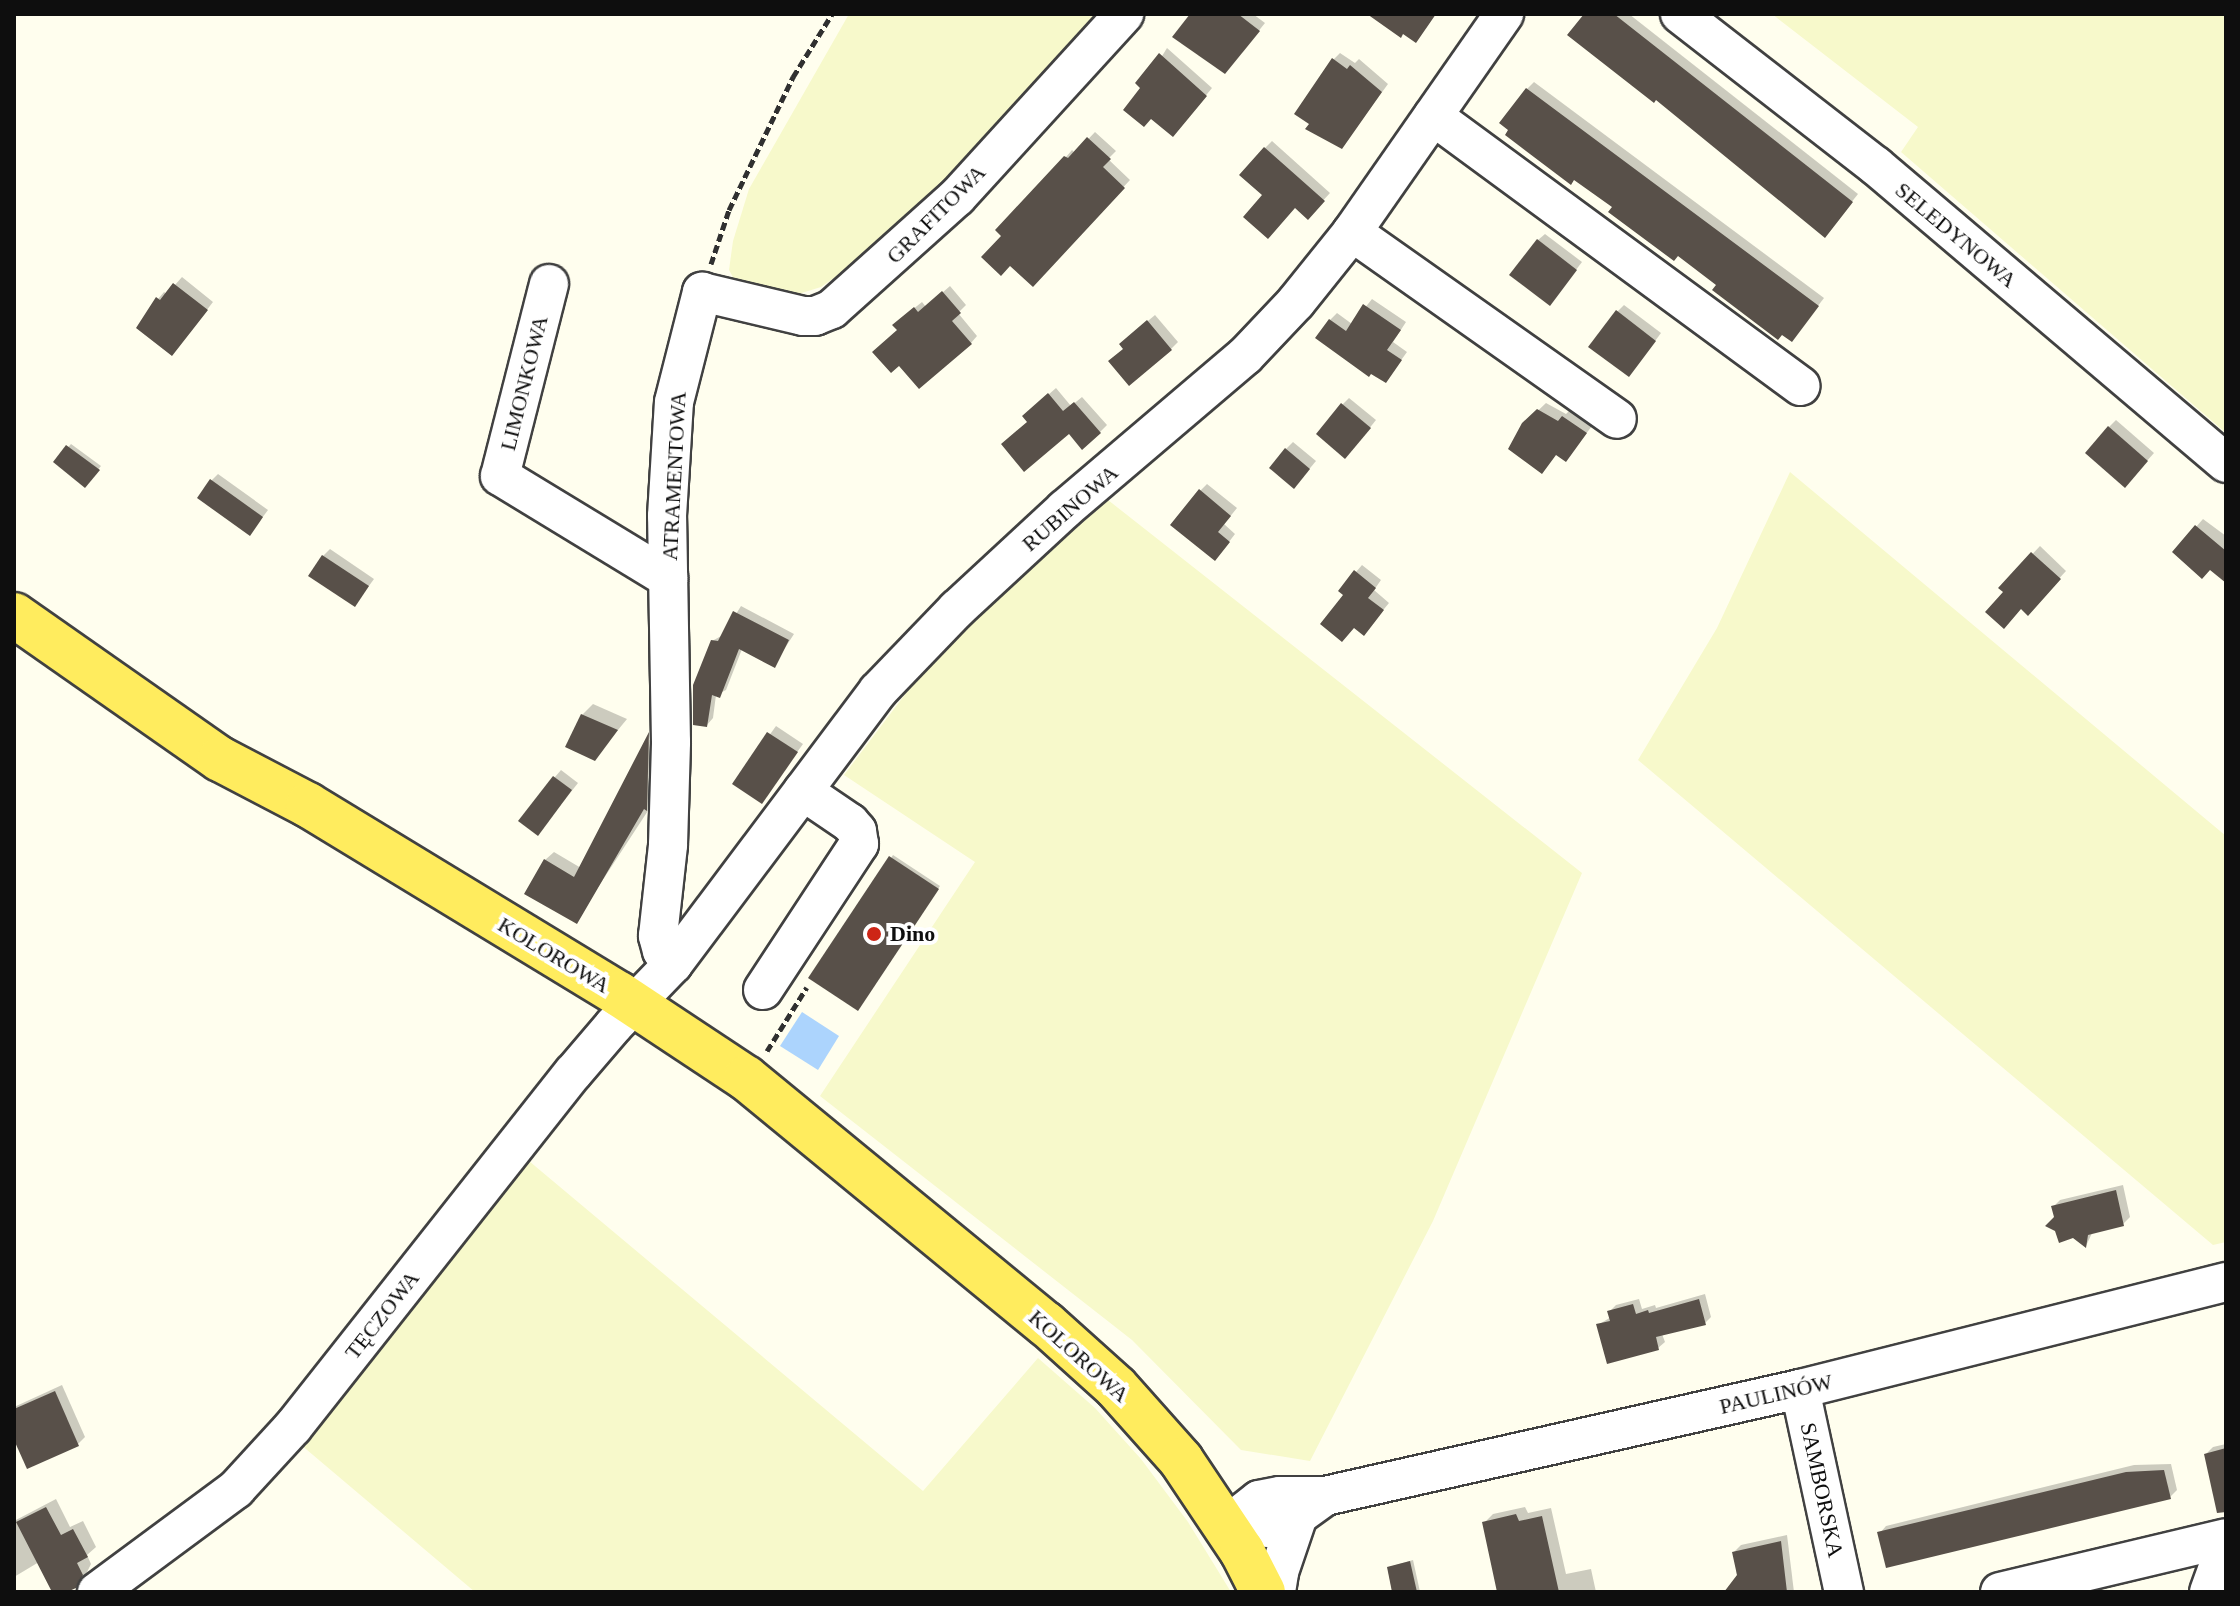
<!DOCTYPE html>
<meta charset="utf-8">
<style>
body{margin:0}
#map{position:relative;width:2240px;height:1606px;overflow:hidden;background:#fffeee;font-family:Georgia,serif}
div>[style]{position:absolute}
.farmland>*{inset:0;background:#f7f9cb}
.water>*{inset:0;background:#acd4fd}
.shadow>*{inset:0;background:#0003}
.building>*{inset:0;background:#585049}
.path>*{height:5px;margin-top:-2.5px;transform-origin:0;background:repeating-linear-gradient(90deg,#303030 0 8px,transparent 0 12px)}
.roads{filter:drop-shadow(2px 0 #414141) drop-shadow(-2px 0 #414141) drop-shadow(0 2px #414141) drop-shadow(0 -2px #414141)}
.minor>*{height:38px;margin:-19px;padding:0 19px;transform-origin:19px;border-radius:19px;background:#fff}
.major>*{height:44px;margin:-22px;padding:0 22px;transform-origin:22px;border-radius:22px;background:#ffec5e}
.dots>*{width:22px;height:22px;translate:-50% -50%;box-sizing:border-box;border:4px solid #fff;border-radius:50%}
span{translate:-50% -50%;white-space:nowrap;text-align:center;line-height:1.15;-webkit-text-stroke:8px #fff;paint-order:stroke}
.street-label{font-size:22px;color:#0e0e0e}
.poi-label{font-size:22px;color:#0e0e0e;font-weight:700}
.left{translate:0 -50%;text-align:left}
.frame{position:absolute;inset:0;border:16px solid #0e0e0e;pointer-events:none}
</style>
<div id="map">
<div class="farmland">
<i style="clip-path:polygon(849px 14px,1102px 14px,926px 201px,857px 262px,821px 287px,792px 296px,745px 284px,734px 279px,729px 270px,733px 241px,749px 189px)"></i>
<i style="clip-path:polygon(1772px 14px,2226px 14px,2226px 433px,1901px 152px,1918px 127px)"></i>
<i style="clip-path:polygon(1790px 472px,2226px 836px,2226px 1242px,2213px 1245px,1638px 760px,1717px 628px)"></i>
<i style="clip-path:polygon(1108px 500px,1582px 873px,1433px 1221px,1310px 1461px,1241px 1450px,1132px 1340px,820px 1096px,975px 862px,844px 775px,919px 676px,978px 615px)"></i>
<i style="clip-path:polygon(529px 1161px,923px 1491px,1038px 1358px,1095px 1408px,1141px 1459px,1188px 1522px,1231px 1592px,475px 1592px,300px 1444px)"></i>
</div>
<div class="water">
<i style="clip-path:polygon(802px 1012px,839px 1036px,818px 1070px,780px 1046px)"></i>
</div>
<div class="shadow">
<i style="clip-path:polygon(1193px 14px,1253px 14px,1265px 23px,1232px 64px)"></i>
<i style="clip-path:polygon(1586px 14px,1629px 14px,1858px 194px,1831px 228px)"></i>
<i style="clip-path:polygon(1167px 48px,1212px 88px,1180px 127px,1143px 87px)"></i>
<i style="clip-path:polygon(1340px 53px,1355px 63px,1359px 59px,1388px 84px,1342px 147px,1333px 60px)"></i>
<i style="clip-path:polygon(1534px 82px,1824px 298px,1798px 332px,1719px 284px,1615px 206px,1527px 89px)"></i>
<i style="clip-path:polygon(1095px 132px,1116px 151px,1108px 159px,1130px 180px,1033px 284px,1010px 264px,1066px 157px,1072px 150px,1075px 153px)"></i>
<i style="clip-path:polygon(1272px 141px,1330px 193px,1308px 217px,1295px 206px,1264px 195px,1265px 148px)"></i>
<i style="clip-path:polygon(1545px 234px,1582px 262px,1556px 296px,1538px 240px)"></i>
<i style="clip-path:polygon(182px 277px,213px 302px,179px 346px,158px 299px,164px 292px,167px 294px)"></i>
<i style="clip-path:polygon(950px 286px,966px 305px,958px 313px,977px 336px,971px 343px,900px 330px,902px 318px,922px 302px,926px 307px)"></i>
<i style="clip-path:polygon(1372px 299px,1406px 322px,1393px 342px,1407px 352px,1386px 381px,1330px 320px,1337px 313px,1352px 324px)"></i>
<i style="clip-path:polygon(1624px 305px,1661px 333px,1636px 367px,1617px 312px)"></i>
<i style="clip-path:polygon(1155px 315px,1178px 342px,1171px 349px,1126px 348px,1129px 337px)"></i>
<i style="clip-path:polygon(1056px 388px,1071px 406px,1082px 397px,1107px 425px,1100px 432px,1069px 431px,1030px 422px,1032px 409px)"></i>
<i style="clip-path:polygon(1349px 398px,1376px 420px,1352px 450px,1342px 405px)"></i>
<i style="clip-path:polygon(1546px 403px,1566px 414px,1570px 410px,1592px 426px,1566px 460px,1524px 424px)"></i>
<i style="clip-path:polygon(2116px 420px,2154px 453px,2131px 479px,2109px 427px)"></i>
<i style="clip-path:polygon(1293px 442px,1316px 461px,1301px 479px,1286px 449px)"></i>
<i style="clip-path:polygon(71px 444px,101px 466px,85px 486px,55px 462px)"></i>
<i style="clip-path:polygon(218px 474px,268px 510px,256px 526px,211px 481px)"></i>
<i style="clip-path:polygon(1207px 484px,1237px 508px,1224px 524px,1235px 534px,1222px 551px,1200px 491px)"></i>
<i style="clip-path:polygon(2203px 519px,2226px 536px,2226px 572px,2174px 552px)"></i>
<i style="clip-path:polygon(2040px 546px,2066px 571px,2034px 606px,2001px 588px)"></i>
<i style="clip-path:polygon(330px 549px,374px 579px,355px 605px,323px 556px)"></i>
<i style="clip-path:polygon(1362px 565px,1381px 580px,1374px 590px,1389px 603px,1370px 626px,1356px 572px)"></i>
<i style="clip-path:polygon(741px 606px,794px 634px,774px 665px,742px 649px,726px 690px,716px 695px,713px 718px,707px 725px,712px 641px,723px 635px)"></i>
<i style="clip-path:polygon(593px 704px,627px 719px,595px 758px,582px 715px)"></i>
<i style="clip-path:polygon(776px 726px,803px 744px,761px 802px,735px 783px)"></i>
<i style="clip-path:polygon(656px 728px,655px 800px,576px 921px,545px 860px,554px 852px,581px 868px)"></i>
<i style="clip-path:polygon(561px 770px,578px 783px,544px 826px,555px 777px)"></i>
<i style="clip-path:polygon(893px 855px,940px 886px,861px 1005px,891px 858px)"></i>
<i style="clip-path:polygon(2123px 1185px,2130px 1217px,2123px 1224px,2093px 1231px,2086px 1246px,2056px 1217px,2053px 1207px,2060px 1200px)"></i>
<i style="clip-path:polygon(1705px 1294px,1711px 1317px,1705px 1323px,1662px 1334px,1665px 1342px,1658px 1348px,1598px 1325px,1611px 1317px,1609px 1312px,1616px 1305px,1639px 1299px,1642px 1309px,1655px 1305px,1656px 1308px)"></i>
<i style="clip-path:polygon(62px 1385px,85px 1437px,78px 1444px,28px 1466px,14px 1435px,14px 1407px)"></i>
<i style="clip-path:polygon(2226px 1444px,2226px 1487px,2206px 1454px,2213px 1447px)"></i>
<i style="clip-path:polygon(2171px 1464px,2177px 1490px,2170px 1497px,1880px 1533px,1886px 1526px,2134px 1465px)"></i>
<i style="clip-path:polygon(56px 1499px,70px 1527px,83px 1521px,96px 1547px,87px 1555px,91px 1564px,85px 1576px,63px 1592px,54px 1592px,39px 1562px,14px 1577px,14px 1521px)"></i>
<i style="clip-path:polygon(1525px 1507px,1528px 1513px,1551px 1508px,1566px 1574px,1591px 1569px,1596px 1592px,1499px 1592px,1484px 1523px,1493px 1514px)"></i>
<i style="clip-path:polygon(1787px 1535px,1794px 1592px,1739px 1592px,1734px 1552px,1741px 1545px)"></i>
<i style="clip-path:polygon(1413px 1560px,1420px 1592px,1394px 1592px,1389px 1567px)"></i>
</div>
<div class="building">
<i style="clip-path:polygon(1190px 14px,1238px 14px,1260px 31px,1225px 74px,1172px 37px)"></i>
<i style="clip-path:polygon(1367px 14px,1436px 14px,1416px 43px,1403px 34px,1401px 38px)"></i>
<i style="clip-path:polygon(1584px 14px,1614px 14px,1853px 202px,1825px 238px,1656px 100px,1654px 103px,1567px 35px)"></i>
<i style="clip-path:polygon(1159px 53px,1207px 96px,1173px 137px,1151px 119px,1144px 127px,1123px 110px,1140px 88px,1135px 83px)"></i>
<i style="clip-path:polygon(1332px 58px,1347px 69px,1350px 65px,1382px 92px,1342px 149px,1305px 129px,1309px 124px,1294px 114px)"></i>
<i style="clip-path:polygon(1526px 88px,1819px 306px,1792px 342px,1782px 335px,1778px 340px,1712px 290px,1716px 285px,1678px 256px,1674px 261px,1608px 212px,1612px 207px,1574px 180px,1571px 185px,1505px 135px,1508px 130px,1499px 123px)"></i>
<i style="clip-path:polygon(1087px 137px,1111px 159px,1103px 167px,1125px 188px,1033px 287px,1010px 266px,1001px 276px,981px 257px,1001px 236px,995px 230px,1064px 156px,1068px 158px)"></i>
<i style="clip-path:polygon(1264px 147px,1325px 201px,1308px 220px,1295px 208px,1268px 239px,1243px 217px,1262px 195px,1239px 175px)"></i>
<i style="clip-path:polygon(1537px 239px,1577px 270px,1550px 306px,1509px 275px)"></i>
<i style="clip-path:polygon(173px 283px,208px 310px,172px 356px,136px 328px,156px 297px,160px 300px)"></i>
<i style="clip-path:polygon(942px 291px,961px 313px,952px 321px,972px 344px,919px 389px,899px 366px,891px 373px,872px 352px,897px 330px,892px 325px,914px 307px,918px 312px)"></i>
<i style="clip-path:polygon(1363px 304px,1401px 330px,1387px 350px,1402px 360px,1386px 383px,1371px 374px,1369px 377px,1315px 338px,1329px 319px,1346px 331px)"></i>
<i style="clip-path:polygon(1616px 310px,1656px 341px,1629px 377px,1588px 347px)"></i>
<i style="clip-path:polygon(1147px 320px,1172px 350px,1129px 386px,1108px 361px,1123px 349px,1119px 344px)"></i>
<i style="clip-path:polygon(1048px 393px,1063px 411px,1074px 402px,1101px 433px,1082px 450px,1069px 434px,1024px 472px,1001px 444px,1027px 422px,1022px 416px)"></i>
<i style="clip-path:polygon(1341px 403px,1371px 428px,1345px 459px,1316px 434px)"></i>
<i style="clip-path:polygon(1537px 409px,1558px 421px,1562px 416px,1587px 433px,1566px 462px,1556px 455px,1542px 474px,1508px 449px,1522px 423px)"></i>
<i style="clip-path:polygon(2108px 426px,2148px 461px,2125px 488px,2085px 453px)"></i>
<i style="clip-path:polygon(66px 445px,100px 470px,85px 488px,53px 462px)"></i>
<i style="clip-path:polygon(1285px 448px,1310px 469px,1294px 489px,1269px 468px)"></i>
<i style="clip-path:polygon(210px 479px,263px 517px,250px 536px,197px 498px)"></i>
<i style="clip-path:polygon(1199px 489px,1231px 516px,1218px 532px,1230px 542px,1215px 561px,1170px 525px)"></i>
<i style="clip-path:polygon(2195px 525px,2226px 551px,2226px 583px,2210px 570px,2202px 579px,2172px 552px)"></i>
<i style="clip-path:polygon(2031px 552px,2061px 579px,2028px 616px,2021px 609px,2004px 629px,1985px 612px,2003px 592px,1998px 588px)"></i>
<i style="clip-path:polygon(322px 555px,369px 586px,355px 607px,308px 576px)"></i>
<i style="clip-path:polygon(1354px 570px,1376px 588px,1368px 598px,1384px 610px,1364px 636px,1354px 628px,1342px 642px,1320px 624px,1343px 595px,1338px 591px)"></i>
<i style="clip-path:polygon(733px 611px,789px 640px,775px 668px,739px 649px,720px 698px,712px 695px,707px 727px,693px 725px,693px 685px,711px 640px,718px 641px)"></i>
<i style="clip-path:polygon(581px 714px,618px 730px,595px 761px,565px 747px)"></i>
<i style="clip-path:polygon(649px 732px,647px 811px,644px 809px,577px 924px,524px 894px,544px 859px,574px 877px)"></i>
<i style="clip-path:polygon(767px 732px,798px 752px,762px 804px,732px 784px)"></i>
<i style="clip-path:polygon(553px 776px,572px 790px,538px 836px,518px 821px)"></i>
<i style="clip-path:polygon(889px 856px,939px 889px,858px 1011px,808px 978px)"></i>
<i style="clip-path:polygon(2116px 1190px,2124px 1226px,2088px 1235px,2086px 1248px,2073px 1238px,2059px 1243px,2055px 1231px,2045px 1226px,2054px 1217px,2051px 1206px)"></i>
<i style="clip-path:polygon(1699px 1299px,1706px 1325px,1656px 1337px,1659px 1350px,1607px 1364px,1596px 1324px,1610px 1321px,1607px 1311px,1633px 1304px,1636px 1314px,1648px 1310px,1649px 1313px)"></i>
<i style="clip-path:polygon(55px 1391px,79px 1446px,27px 1469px,14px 1440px,14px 1409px)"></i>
<i style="clip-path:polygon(2226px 1448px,2226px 1512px,2217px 1513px,2204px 1454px)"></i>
<i style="clip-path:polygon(2164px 1470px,2171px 1499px,1886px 1568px,1877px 1532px,2126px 1472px)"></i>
<i style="clip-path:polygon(46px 1507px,61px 1535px,73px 1529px,88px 1557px,77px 1563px,83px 1575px,76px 1588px,67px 1592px,52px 1592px,16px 1522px)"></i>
<i style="clip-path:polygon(1516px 1514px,1519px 1521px,1542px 1516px,1559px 1592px,1497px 1592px,1482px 1522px)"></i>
<i style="clip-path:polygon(1781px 1541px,1787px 1592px,1724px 1592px,1737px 1575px,1732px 1552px)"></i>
<i style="clip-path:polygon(1410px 1561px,1417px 1592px,1392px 1592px,1387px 1567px)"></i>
</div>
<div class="path">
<i style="left:711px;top:264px;width:57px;rotate:-71.6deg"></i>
<i style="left:729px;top:210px;width:148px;rotate:-64.3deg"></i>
<i style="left:793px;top:77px;width:74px;rotate:-58.2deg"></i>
<i style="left:767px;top:1051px;width:75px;rotate:-58deg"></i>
</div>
<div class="roads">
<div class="minor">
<i style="left:1680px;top:14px;width:248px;rotate:37.8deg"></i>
<i style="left:1876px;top:166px;width:459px;rotate:40.3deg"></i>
<i style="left:1433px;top:116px;width:456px;rotate:36.3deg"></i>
<i style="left:1352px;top:232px;width:324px;rotate:35.2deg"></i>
<i style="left:549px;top:284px;width:198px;rotate:104.3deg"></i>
<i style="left:500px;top:476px;width:197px;rotate:31.3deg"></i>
<i style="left:673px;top:964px;width:17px;rotate:-130deg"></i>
<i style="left:662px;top:951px;width:16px;rotate:-105deg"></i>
<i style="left:658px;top:936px;width:92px;rotate:-83.7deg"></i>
<i style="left:668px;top:845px;width:103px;rotate:-88.3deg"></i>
<i style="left:671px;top:742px;width:226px;rotate:-91deg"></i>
<i style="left:667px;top:516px;width:114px;rotate:-86.5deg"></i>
<i style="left:674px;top:402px;width:114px;rotate:-75.7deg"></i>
<i style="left:702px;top:292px;width:104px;rotate:13.4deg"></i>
<i style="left:803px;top:316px;width:12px"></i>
<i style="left:815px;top:316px;width:18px;rotate:-22deg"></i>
<i style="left:832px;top:309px;width:168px;rotate:-41.9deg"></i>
<i style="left:957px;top:197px;width:248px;rotate:-47.6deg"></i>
<i style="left:763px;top:990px;width:175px;rotate:-56.7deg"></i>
<i style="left:859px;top:844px;width:13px;rotate:-99deg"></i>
<i style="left:857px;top:831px;width:11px;rotate:-131deg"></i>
<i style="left:850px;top:823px;width:57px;rotate:-145.8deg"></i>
<i style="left:1800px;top:1389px;width:208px;rotate:77.8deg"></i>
<i style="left:1226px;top:1526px;width:42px;rotate:-38.2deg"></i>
<i style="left:1259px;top:1500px;width:21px;rotate:-11deg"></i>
<i style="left:1280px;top:1496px;width:45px"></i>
<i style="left:1325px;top:1496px;width:487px;rotate:-12.7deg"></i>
<i style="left:1800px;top:1389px;width:439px;rotate:-14.1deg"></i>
<i style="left:1226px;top:1526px;width:44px;rotate:2.6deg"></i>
<i style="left:1270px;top:1528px;width:20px;rotate:-18deg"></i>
<i style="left:1289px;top:1522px;width:44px;rotate:-35.8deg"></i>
<i style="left:97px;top:1592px;width:173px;rotate:-36.5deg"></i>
<i style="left:236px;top:1489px;width:84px;rotate:-47.4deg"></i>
<i style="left:293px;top:1427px;width:451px;rotate:-51.7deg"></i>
<i style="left:573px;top:1073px;width:63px;rotate:-49.5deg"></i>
<i style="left:614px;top:1025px;width:85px;rotate:-46deg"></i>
<i style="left:673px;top:964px;width:341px;rotate:-53.1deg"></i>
<i style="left:878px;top:691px;width:114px;rotate:-46.1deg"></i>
<i style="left:957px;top:609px;width:147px;rotate:-42.8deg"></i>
<i style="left:1065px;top:509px;width:236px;rotate:-40.4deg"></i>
<i style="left:1245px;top:356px;width:74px;rotate:-46.6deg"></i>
<i style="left:1296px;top:302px;width:90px;rotate:-51.3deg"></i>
<i style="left:1352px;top:232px;width:266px;rotate:-55.1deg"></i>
<i style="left:1276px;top:1592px;width:20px;rotate:-81deg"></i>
<i style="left:1279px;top:1572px;width:59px;rotate:-71.3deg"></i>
<i style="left:2000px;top:1592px;width:232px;rotate:-13.4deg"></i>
<i style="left:2209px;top:1592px;width:50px;rotate:-70.1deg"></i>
</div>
<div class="major">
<i style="left:14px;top:615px;width:251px;rotate:35deg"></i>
<i style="left:220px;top:759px;width:99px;rotate:27.6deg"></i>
<i style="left:308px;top:805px;width:364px;rotate:31.3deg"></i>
<i style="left:619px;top:994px;width:152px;rotate:33.5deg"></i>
<i style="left:746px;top:1078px;width:388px;rotate:39.4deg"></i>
<i style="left:1046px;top:1324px;width:94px;rotate:42deg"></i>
<i style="left:1116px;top:1387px;width:98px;rotate:48.3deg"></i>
<i style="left:1181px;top:1460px;width:110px;rotate:56.2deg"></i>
<i style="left:1242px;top:1551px;width:46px;rotate:62.9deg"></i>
</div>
</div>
<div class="dots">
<i style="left:874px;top:934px;background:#cd2516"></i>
</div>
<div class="street-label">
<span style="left:936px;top:214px;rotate:-45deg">GRAFITOWA</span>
<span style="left:1956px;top:235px;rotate:40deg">SELEDYNOWA</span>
<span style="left:524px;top:383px;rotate:-76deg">LIMONKOWA</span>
<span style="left:674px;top:476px;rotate:-87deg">ATRAMENTOWA</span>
<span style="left:1070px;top:508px;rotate:-41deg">RUBINOWA</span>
<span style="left:554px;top:955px;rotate:31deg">KOLOROWA</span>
<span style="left:382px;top:1315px;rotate:-52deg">TĘCZOWA</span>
<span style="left:1079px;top:1356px;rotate:42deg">KOLOROWA</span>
<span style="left:1776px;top:1394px;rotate:-13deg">PAULINÓW</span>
<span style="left:1822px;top:1490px;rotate:78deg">SAMBORSKA</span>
</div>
<div class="poi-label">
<span class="left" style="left:890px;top:934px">Dino</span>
</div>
<div class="frame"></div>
</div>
